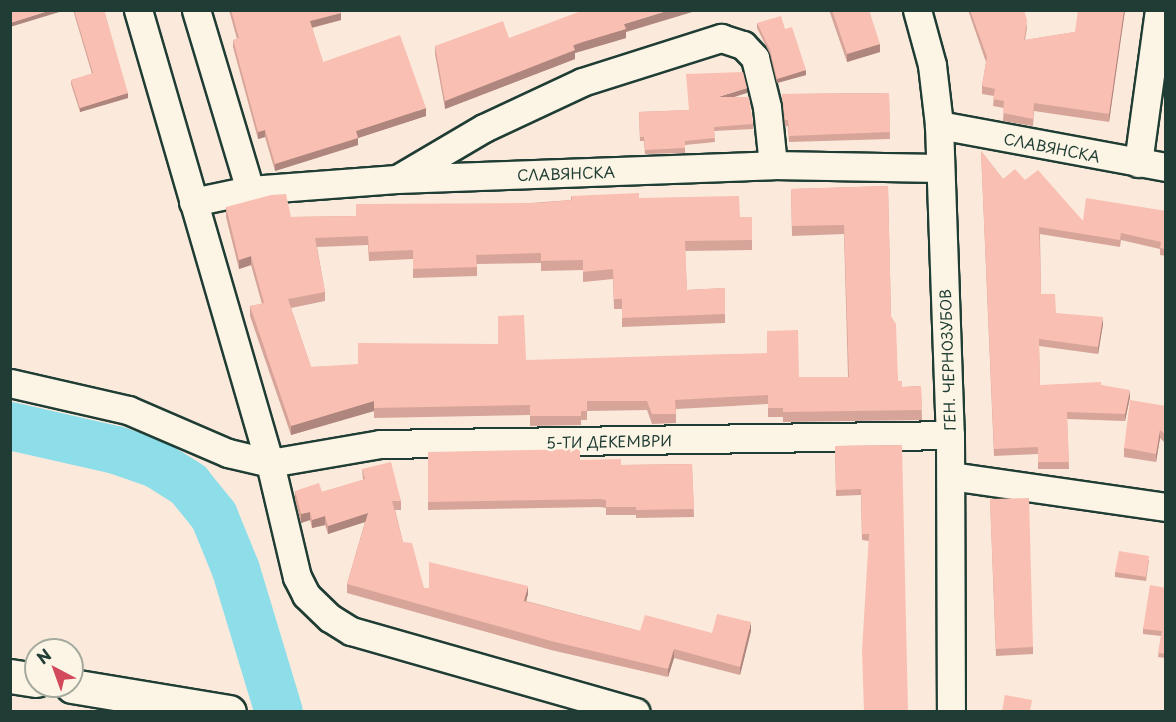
<!DOCTYPE html>
<meta charset="utf-8">
<style>
body{margin:0}
#map{position:relative;width:1176px;height:722px;overflow:hidden;background:#fbeadb;font-family:"Playpen Sans",sans-serif}
div>[style]{position:absolute}
.river>*{height:48px;margin:-24px;padding:0 24px;transform-origin:24px;border-radius:24px;background:#8edeea}
.roads{filter:drop-shadow(2px 0 #1f3d34) drop-shadow(-2px 0 #1f3d34) drop-shadow(0 2px #1f3d34) drop-shadow(0 -2px #1f3d34)}
.minor>*{height:27px;margin:-13.5px;padding:0 13.5px;transform-origin:13.5px;border-radius:13.5px;background:#fcf5e5}
.major>*{height:33px;margin:-16.5px;padding:0 16.5px;transform-origin:16.5px;border-radius:16.5px;background:#fcf5e5}
.wall>*{inset:0;background:#d6a499}
.shaded-wall>*{inset:0;background:#ae867d}
.building>*{inset:0;background:#f9bfb2}
span{translate:-50% -50%;white-space:nowrap;text-align:center;line-height:1.15;-webkit-text-stroke:5px #fcf5e5;paint-order:stroke}
.street-label{font-size:15px;color:#1f3d34}
.frame{position:absolute;inset:0;border:12px solid #1f3d34;pointer-events:none}
.north{position:absolute;left:24px;top:638px;width:60px;height:60px;box-sizing:border-box;background:#fcf5e5;border:2px solid #a4ab9e;border-radius:50%;rotate:319deg;font-size:16px;font-weight:700;line-height:24px;text-align:center;color:#1f3d34}
.north::after{content:'';display:block;margin:auto;width:21px;height:27px;background:#d1495b;clip-path:polygon(50% 0,100% 100%,50% 72%,0 100%)}
</style>
<div id="map">
<div class="river">
<i style="left:10px;top:426px;width:109px;rotate:12.8deg"></i>
<i style="left:116px;top:450px;width:42px;rotate:19.3deg"></i>
<i style="left:156px;top:464px;width:39px;rotate:32deg"></i>
<i style="left:189px;top:485px;width:40px;rotate:51deg"></i>
<i style="left:214px;top:516px;width:58px;rotate:67.8deg"></i>
<i style="left:236px;top:570px;width:148px;rotate:73.2deg"></i>
</div>
<div class="roads">
<div class="minor">
<i style="left:138px;top:10px;width:472px;rotate:73.8deg"></i>
<i style="left:270px;top:463px;width:117px;rotate:76.7deg"></i>
<i style="left:297px;top:577px;width:20px;rotate:63deg"></i>
<i style="left:306px;top:595px;width:33px;rotate:44deg"></i>
<i style="left:330px;top:618px;width:25px;rotate:32deg"></i>
<i style="left:351px;top:631px;width:296px;rotate:15.9deg"></i>
<i style="left:196px;top:10px;width:188px;rotate:73.3deg"></i>
<i style="left:917px;top:10px;width:57px;rotate:74.7deg"></i>
<i style="left:932px;top:65px;width:60px;rotate:83.3deg"></i>
<i style="left:939px;top:125px;width:310px;rotate:88deg"></i>
<i style="left:950px;top:435px;width:277px;rotate:89.8deg"></i>
<i style="left:939px;top:125px;width:231px;rotate:10.5deg"></i>
<i style="left:1138px;top:163px;width:154px;rotate:-82.2deg"></i>
<i style="left:399px;top:178px;width:99px;rotate:-30.5deg"></i>
<i style="left:484px;top:128px;width:108px;rotate:-25.1deg"></i>
<i style="left:582px;top:82px;width:146px;rotate:-17.6deg"></i>
<i style="left:721px;top:38px;width:23px;rotate:18deg"></i>
<i style="left:743px;top:45px;width:18px;rotate:47deg"></i>
<i style="left:755px;top:58px;width:50px;rotate:76.2deg"></i>
<i style="left:767px;top:107px;width:58px;rotate:84.1deg"></i>
<i style="left:193px;top:202px;width:58px;rotate:-11.9deg"></i>
<i style="left:250px;top:190px;width:147px;rotate:-4.3deg"></i>
<i style="left:397px;top:179px;width:376px;rotate:-2.1deg"></i>
<i style="left:773px;top:165px;width:166px;rotate:1deg"></i>
<i style="left:10px;top:383px;width:121px;rotate:12.9deg"></i>
<i style="left:128px;top:410px;width:109px;rotate:23.3deg"></i>
<i style="left:228px;top:453px;width:43px;rotate:13.4deg"></i>
<i style="left:270px;top:463px;width:112px;rotate:-9.8deg"></i>
<i style="left:380px;top:444px;width:570px;rotate:-0.9deg"></i>
<i style="left:951px;top:476px;width:217px;rotate:8.2deg"></i>
</div>
<div class="major">
<i style="left:10px;top:676px;width:26px;rotate:9deg"></i>
<i style="left:72px;top:686px;width:159px;rotate:9.4deg"></i>
</div>
</div>
<div class="wall">
<i style="clip-path:polygon(73px 10px,104px 10px,128px 98px,80px 112px,71px 84px,71px 80px,92px 74px)"></i>
<i style="clip-path:polygon(229px 10px,340px 10px,341px 20px,312px 28px,323px 62px,426px 116px,358px 138px,358px 145px,275px 171px,265px 137px,258px 139px,233px 47px,233px 40px,237px 39px)"></i>
<i style="clip-path:polygon(829px 10px,869px 10px,880px 52px,847px 62px)"></i>
<i style="clip-path:polygon(968px 10px,1024px 10px,1027px 28px,1025px 40px,1075px 32px,1125px 10px,1109px 122px,1034px 111px,1033px 126px,1003px 121px,1004px 108px,993px 106px,994px 96px,982px 94px,982px 86px,986px 62px)"></i>
<i style="clip-path:polygon(757px 23px,785px 29px,806px 75px,777px 83px,770px 54px,757px 28px)"></i>
<i style="clip-path:polygon(626px 32px,626px 38px,575px 53px,575px 59px,445px 109px,435px 54px,435px 46px,509px 38px)"></i>
<i style="clip-path:polygon(747px 93px,733px 97px,753px 124px,753px 129px,714px 131px,715px 142px,685px 145px,685px 153px,645px 154px,644px 141px,640px 141px,639px 112px,689px 110px)"></i>
<i style="clip-path:polygon(889px 93px,890px 139px,789px 142px,788px 126px,785px 127px,782px 94px)"></i>
<i style="clip-path:polygon(981px 151px,1003px 179px,1025px 180px,1083px 221px,1166px 211px,1166px 256px,1160px 255px,1160px 249px,1121px 240px,1120px 247px,1040px 234px,1041px 294px,1056px 313px,1103px 324px,1098px 354px,1039px 346px,1040px 385px,1101px 385px,1130px 397px,1125px 421px,1067px 419px,1069px 469px,1038px 469px,1038px 454px,994px 456px)"></i>
<i style="clip-path:polygon(888px 186px,891px 316px,898px 381px,902px 387px,921px 386px,922px 420px,783px 422px,783px 417px,768px 417px,768px 404px,676px 409px,676px 423px,652px 424px,647px 410px,587px 411px,587px 420px,581px 420px,581px 425px,530px 426px,530px 415px,374px 418px,374px 411px,291px 435px,250px 316px,250px 306px,262px 304px,251px 265px,239px 269px,226px 217px,226px 207px,291px 217px,356px 216px,571px 200px,571px 196px,639px 198px,740px 217px,752px 217px,752px 250px,685px 251px,687px 290px,725px 288px,725px 323px,622px 327px,622px 309px,614px 309px,613px 279px,583px 282px,583px 270px,541px 271px,541px 263px,477px 264px,477px 276px,413px 278px,413px 259px,369px 261px,368px 245px,317px 247px,325px 292px,325px 301px,291px 308px,311px 367px,526px 360px,799px 377px,848px 377px,844px 234px,792px 236px,791px 189px)"></i>
<i style="clip-path:polygon(1166px 406px,1166px 444px,1160px 438px,1156px 462px,1124px 457px,1124px 448px)"></i>
<i style="clip-path:polygon(902px 445px,869px 541px,862px 540px,861px 495px,836px 496px,835px 446px)"></i>
<i style="clip-path:polygon(428px 452px,580px 460px,621px 465px,692px 464px,694px 517px,636px 518px,636px 515px,606px 515px,606px 508px,600px 507px,428px 510px)"></i>
<i style="clip-path:polygon(362px 469px,401px 501px,401px 510px,395px 510px,403px 542px,424px 588px,528px 594px,526px 601px,640px 631px,712px 633px,751px 631px,740px 675px,674px 658px,668px 677px,551px 650px,347px 593px,347px 584px,365px 522px,328px 534px,325px 525px,312px 528px,310px 520px,301px 523px,295px 499px,295px 491px,322px 492px,363px 480px)"></i>
<i style="clip-path:polygon(990px 499px,1033px 647px,1033px 654px,996px 656px)"></i>
<i style="clip-path:polygon(1149px 560px,1146px 581px,1115px 577px,1115px 572px)"></i>
<i style="clip-path:polygon(1166px 588px,1166px 658px,1158px 657px,1161px 636px,1143px 634px,1143px 629px)"></i>
</div>
<div class="shaded-wall">
<i style="clip-path:polygon(51px 10px,66px 10px,10px 27px,10px 23px)"></i>
<i style="clip-path:polygon(670px 10px,699px 10px,626px 32px,626px 38px,575px 53px,575px 59px,445px 109px,445px 101px,624px 24px)"></i>
<i style="clip-path:polygon(1124px 10px,1125px 10px,1109px 122px,1109px 114px)"></i>
<i style="clip-path:polygon(341px 13px,341px 20px,310px 28px,310px 21px)"></i>
<i style="clip-path:polygon(880px 44px,880px 52px,847px 62px,847px 54px)"></i>
<i style="clip-path:polygon(806px 70px,806px 75px,777px 83px,777px 79px)"></i>
<i style="clip-path:polygon(747px 88px,747px 93px,718px 102px,718px 97px)"></i>
<i style="clip-path:polygon(128px 93px,128px 98px,80px 112px,80px 108px)"></i>
<i style="clip-path:polygon(426px 108px,426px 116px,358px 138px,358px 145px,275px 171px,275px 164px,356px 131px)"></i>
<i style="clip-path:polygon(265px 130px,265px 137px,258px 139px,258px 132px)"></i>
<i style="clip-path:polygon(251px 256px,251px 265px,239px 269px,239px 260px)"></i>
<i style="clip-path:polygon(1103px 317px,1103px 324px,1098px 354px,1098px 347px)"></i>
<i style="clip-path:polygon(1130px 390px,1130px 397px,1125px 421px,1125px 414px)"></i>
<i style="clip-path:polygon(374px 401px,374px 411px,291px 435px,291px 426px)"></i>
<i style="clip-path:polygon(1160px 430px,1160px 438px,1156px 462px,1156px 454px)"></i>
<i style="clip-path:polygon(310px 512px,310px 520px,301px 523px,301px 514px)"></i>
<i style="clip-path:polygon(368px 513px,368px 521px,328px 534px,328px 526px)"></i>
<i style="clip-path:polygon(325px 516px,325px 525px,312px 528px,312px 520px)"></i>
<i style="clip-path:polygon(528px 586px,528px 594px,524px 609px,524px 601px)"></i>
<i style="clip-path:polygon(751px 622px,751px 631px,740px 675px,740px 667px)"></i>
<i style="clip-path:polygon(674px 649px,674px 658px,668px 677px,668px 669px)"></i>
</div>
<div class="building">
<i style="clip-path:polygon(10px 10px,51px 10px,10px 23px)"></i>
<i style="clip-path:polygon(74px 10px,104px 10px,128px 93px,80px 108px,71px 80px,93px 73px)"></i>
<i style="clip-path:polygon(231px 10px,340px 10px,341px 13px,310px 21px,323px 62px,400px 35px,426px 108px,356px 131px,358px 138px,275px 164px,265px 130px,258px 132px,233px 40px,239px 38px)"></i>
<i style="clip-path:polygon(584px 10px,670px 10px,624px 24px,626px 29px,573px 45px,575px 50px,445px 101px,435px 46px,503px 21px,509px 38px)"></i>
<i style="clip-path:polygon(832px 10px,869px 10px,880px 44px,847px 54px)"></i>
<i style="clip-path:polygon(970px 10px,1024px 10px,1027px 20px,1024px 40px,1075px 32px,1078px 10px,1124px 10px,1109px 114px,1034px 103px,1033px 119px,1003px 113px,1004px 101px,993px 99px,995px 89px,982px 86px,987px 57px)"></i>
<i style="clip-path:polygon(781px 16px,785px 29px,792px 27px,806px 70px,777px 79px,770px 50px,757px 23px)"></i>
<i style="clip-path:polygon(743px 72px,747px 88px,718px 97px,749px 97px,753px 124px,714px 127px,715px 138px,685px 141px,685px 148px,645px 150px,644px 137px,640px 137px,639px 112px,689px 110px,686px 74px)"></i>
<i style="clip-path:polygon(889px 93px,890px 132px,789px 136px,788px 120px,785px 120px,782px 94px)"></i>
<i style="clip-path:polygon(981px 151px,1003px 179px,1015px 169px,1025px 180px,1038px 170px,1083px 221px,1086px 198px,1166px 211px,1166px 249px,1160px 248px,1161px 242px,1121px 233px,1120px 240px,1039px 227px,1041px 294px,1055px 294px,1056px 313px,1103px 317px,1098px 347px,1039px 339px,1040px 385px,1101px 382px,1101px 385px,1130px 390px,1125px 414px,1067px 412px,1069px 462px,1038px 462px,1038px 447px,994px 449px)"></i>
<i style="clip-path:polygon(888px 186px,891px 316px,896px 324px,898px 381px,902px 381px,902px 387px,921px 386px,922px 410px,783px 412px,783px 408px,768px 408px,768px 395px,675px 400px,676px 414px,652px 414px,647px 401px,587px 401px,587px 411px,581px 411px,581px 416px,530px 416px,530px 405px,374px 408px,374px 401px,291px 426px,250px 306px,264px 303px,251px 256px,239px 260px,226px 207px,271px 195px,286px 194px,291px 217px,356px 216px,356px 204px,539px 203px,572px 200px,571px 196px,639px 193px,639px 198px,739px 196px,740px 217px,752px 217px,752px 240px,685px 241px,687px 290px,725px 288px,725px 314px,622px 318px,622px 299px,614px 299px,613px 269px,583px 272px,583px 260px,541px 261px,541px 253px,476px 255px,477px 267px,413px 269px,413px 250px,369px 252px,368px 236px,315px 238px,325px 292px,288px 299px,311px 367px,358px 364px,358px 343px,498px 344px,498px 316px,524px 315px,526px 360px,767px 353px,767px 331px,798px 330px,799px 377px,849px 377px,844px 225px,792px 226px,791px 189px)"></i>
<i style="clip-path:polygon(1130px 400px,1166px 406px,1166px 435px,1160px 430px,1156px 454px,1124px 448px)"></i>
<i style="clip-path:polygon(902px 445px,908px 711px,864px 711px,862px 651px,869px 534px,862px 534px,861px 489px,836px 490px,835px 446px)"></i>
<i style="clip-path:polygon(580px 449px,580px 460px,621px 459px,621px 465px,692px 464px,694px 509px,636px 510px,636px 507px,606px 507px,606px 500px,600px 499px,428px 502px,428px 452px)"></i>
<i style="clip-path:polygon(391px 462px,401px 501px,392px 501px,403px 542px,412px 543px,424px 588px,429px 588px,429px 562px,528px 586px,524px 601px,640px 631px,645px 615px,712px 633px,717px 614px,751px 622px,740px 667px,674px 649px,668px 669px,551px 641px,347px 584px,368px 513px,328px 526px,325px 516px,312px 520px,310px 512px,301px 514px,295px 491px,319px 483px,322px 492px,365px 479px,362px 469px)"></i>
<i style="clip-path:polygon(1029px 498px,1033px 647px,996px 649px,990px 499px)"></i>
<i style="clip-path:polygon(1119px 551px,1149px 556px,1146px 577px,1115px 572px)"></i>
<i style="clip-path:polygon(1150px 585px,1166px 588px,1166px 654px,1158px 653px,1162px 631px,1143px 629px)"></i>
<i style="clip-path:polygon(1005px 695px,1032px 700px,1030px 711px,1002px 711px)"></i>
</div>
<div class="street-label">
<span style="left:1052px;top:147px;rotate:11deg">СЛАВЯНСКА</span>
<span style="left:566px;top:173px;rotate:-2deg">СЛАВЯНСКА</span>
<span style="left:947px;top:360px;rotate:-92deg">ГЕН. ЧЕРНОЗУБОВ</span>
<span style="left:609px;top:441px;rotate:-1deg">5-ТИ ДЕКЕМВРИ</span>
</div>
<div class="frame"></div>
<div class="north">N</div>
</div>
